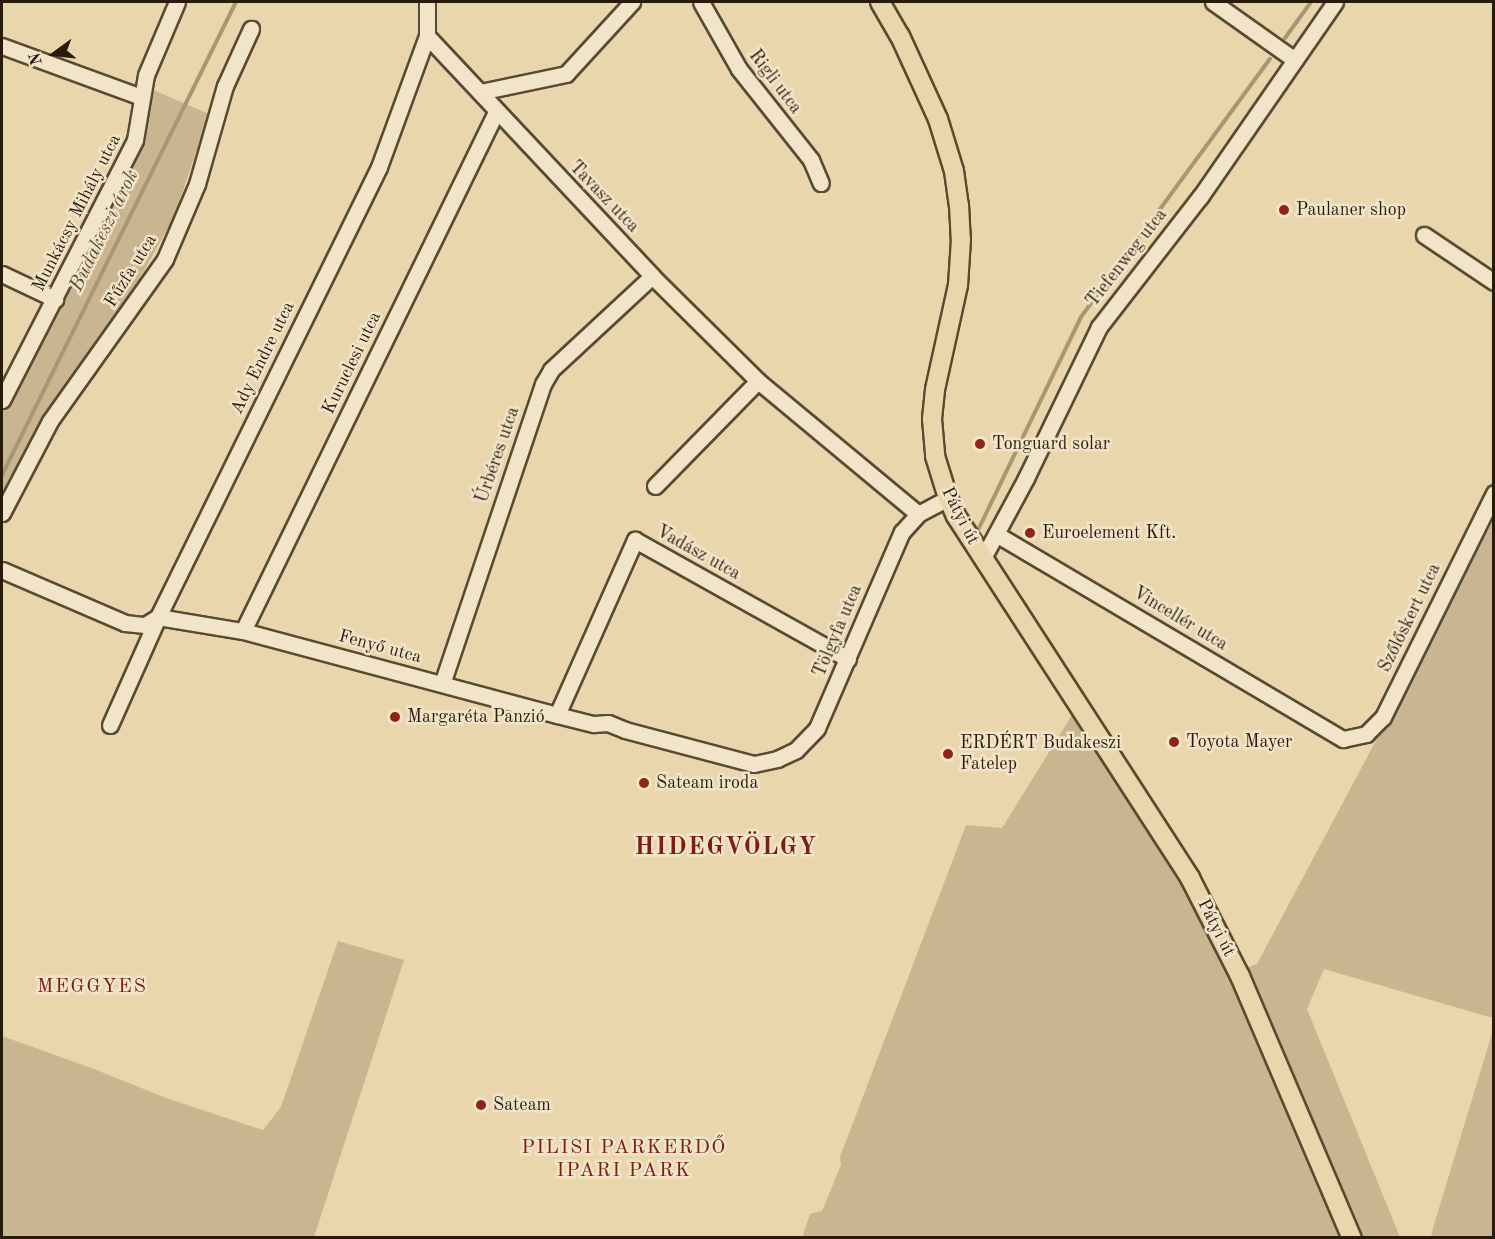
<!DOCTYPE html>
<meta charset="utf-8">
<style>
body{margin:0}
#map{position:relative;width:1495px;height:1239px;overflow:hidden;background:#ead6ac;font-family:"Old Standard TT",serif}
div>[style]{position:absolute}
.green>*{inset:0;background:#c9b690}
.stream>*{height:4px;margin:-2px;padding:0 2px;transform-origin:2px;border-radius:2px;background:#a89675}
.roads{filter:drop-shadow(2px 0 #594a32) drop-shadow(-2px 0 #594a32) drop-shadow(0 2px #594a32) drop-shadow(0 -2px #594a32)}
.minor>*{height:15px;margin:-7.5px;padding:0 7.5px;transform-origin:7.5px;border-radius:7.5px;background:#f1e4c9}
.major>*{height:18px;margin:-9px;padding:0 9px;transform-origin:9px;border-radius:9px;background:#ead6ac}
.dots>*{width:16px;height:16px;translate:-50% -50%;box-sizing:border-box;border:3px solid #f1e4c9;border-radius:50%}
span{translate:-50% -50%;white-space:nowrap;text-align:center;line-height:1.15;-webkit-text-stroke:5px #f1e4c9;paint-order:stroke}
.street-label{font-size:18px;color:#291b09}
.poi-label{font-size:18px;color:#291b09}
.left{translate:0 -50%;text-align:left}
.water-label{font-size:20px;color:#5c4c34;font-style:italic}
.neighbourhood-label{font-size:20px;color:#7a1f14;letter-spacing:1.5px}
.district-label{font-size:24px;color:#7a1f14;font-weight:700;letter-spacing:1.5px}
.frame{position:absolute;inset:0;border:3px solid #291b09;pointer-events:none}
.north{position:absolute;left:24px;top:24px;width:60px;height:60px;-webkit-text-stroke:4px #f1e4c9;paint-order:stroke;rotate:255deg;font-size:16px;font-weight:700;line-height:24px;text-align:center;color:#291b09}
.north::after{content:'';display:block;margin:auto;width:21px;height:27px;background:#291b09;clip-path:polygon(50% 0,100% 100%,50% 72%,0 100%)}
</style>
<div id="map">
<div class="green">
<i style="clip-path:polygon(144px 86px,209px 114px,174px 217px,112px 328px,2px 507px,2px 392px,125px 157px)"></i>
<i style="clip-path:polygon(1493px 521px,1493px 1018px,1324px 969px,1307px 1009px,1400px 1237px,802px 1238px,810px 1214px,822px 1211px,841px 1165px,840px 1157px,966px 825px,1002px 828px,1072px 715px,1184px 887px,1228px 975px,1257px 964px)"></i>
<i style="clip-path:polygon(338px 941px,404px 960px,314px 1237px,2px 1237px,2px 1036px,94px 1069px,166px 1098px,263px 1130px,281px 1107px)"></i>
<i style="clip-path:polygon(1493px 1030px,1493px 1237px,1431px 1237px,1433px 1228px)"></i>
</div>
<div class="stream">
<i style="left:1285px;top:38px;width:44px;rotate:-54.2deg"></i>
<i style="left:2px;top:475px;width:528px;rotate:-63.68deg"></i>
<i style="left:979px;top:528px;width:234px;rotate:-64.2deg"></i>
<i style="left:1081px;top:317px;width:320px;rotate:-53.8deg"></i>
</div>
<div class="roads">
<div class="minor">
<i style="left:701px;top:2px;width:77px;rotate:60.4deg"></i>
<i style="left:739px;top:69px;width:116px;rotate:51.6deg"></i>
<i style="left:811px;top:160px;width:25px;rotate:67deg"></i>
<i style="left:1213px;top:2px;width:100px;rotate:35.3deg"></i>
<i style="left:427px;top:36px;width:329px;rotate:46.8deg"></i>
<i style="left:652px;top:276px;width:149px;rotate:44.7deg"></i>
<i style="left:758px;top:381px;width:208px;rotate:39.7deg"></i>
<i style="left:2px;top:46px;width:148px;rotate:20.1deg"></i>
<i style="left:480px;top:92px;width:88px;rotate:-11.8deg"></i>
<i style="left:566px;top:74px;width:98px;rotate:-47.5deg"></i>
<i style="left:1424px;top:235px;width:84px;rotate:33.9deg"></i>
<i style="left:2px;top:274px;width:59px;rotate:25.3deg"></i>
<i style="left:2px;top:400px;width:292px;rotate:-62.9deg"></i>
<i style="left:135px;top:140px;width:66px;rotate:-80.4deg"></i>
<i style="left:146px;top:75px;width:79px;rotate:-67deg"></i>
<i style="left:655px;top:486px;width:147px;rotate:-45.6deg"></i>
<i style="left:2px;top:513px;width:104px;rotate:-62.4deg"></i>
<i style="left:50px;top:421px;width:199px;rotate:-54.6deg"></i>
<i style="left:165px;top:259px;width:82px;rotate:-66.9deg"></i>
<i style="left:197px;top:184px;width:102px;rotate:-74.1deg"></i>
<i style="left:225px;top:86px;width:63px;rotate:-65.5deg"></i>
<i style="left:996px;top:534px;width:403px;rotate:30.6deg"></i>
<i style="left:1343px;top:739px;width:24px;rotate:-12deg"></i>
<i style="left:1366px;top:734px;width:24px;rotate:-45deg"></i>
<i style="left:1383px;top:717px;width:250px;rotate:-63.6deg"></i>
<i style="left:983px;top:558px;width:91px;rotate:-61.7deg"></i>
<i style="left:1026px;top:478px;width:168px;rotate:-64.2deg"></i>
<i style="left:1099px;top:327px;width:165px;rotate:-52.2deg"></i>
<i style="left:1200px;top:197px;width:237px;rotate:-55.3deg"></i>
<i style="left:2px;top:570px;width:134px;rotate:23.3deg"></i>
<i style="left:125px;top:623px;width:20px;rotate:6deg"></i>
<i style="left:145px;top:625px;width:15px;rotate:-32deg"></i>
<i style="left:158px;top:617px;width:86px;rotate:9.4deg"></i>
<i style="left:243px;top:631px;width:325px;rotate:15deg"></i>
<i style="left:557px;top:715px;width:38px;rotate:14deg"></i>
<i style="left:594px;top:724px;width:14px;rotate:-4deg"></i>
<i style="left:608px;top:723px;width:18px;rotate:22deg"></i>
<i style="left:625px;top:730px;width:133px;rotate:14.8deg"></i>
<i style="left:754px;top:764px;width:24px;rotate:-12deg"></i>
<i style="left:777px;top:759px;width:21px;rotate:-25deg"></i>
<i style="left:796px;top:750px;width:30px;rotate:-46deg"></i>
<i style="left:817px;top:728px;width:214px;rotate:-66.6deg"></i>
<i style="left:902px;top:532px;width:24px;rotate:-48deg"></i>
<i style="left:918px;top:514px;width:34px;rotate:-28deg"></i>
<i style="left:243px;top:631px;width:577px;rotate:-64.01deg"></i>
<i style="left:442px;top:684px;width:317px;rotate:-71.4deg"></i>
<i style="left:543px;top:384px;width:16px;rotate:-60deg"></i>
<i style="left:551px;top:370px;width:138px;rotate:-42.9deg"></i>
<i style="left:557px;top:715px;width:192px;rotate:-66deg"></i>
<i style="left:635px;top:540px;width:244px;rotate:29.2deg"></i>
<i style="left:110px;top:725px;width:118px;rotate:-66deg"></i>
<i style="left:158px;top:617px;width:501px;rotate:-63.84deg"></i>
<i style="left:379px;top:167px;width:140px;rotate:-69.9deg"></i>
<i style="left:427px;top:36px;width:34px;rotate:-90deg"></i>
</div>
<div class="major">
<i style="left:880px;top:2px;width:39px;rotate:60deg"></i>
<i style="left:900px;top:36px;width:91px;rotate:65.4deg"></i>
<i style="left:938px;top:119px;width:54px;rotate:72.9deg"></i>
<i style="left:954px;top:171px;width:34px;rotate:82deg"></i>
<i style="left:959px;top:205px;width:34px;rotate:87deg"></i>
<i style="left:961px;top:239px;width:46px;rotate:93.7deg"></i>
<i style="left:958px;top:285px;width:107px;rotate:102.4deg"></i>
<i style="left:935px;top:390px;width:29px;rotate:96deg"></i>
<i style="left:932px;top:419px;width:37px;rotate:85deg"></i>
<i style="left:935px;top:456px;width:44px;rotate:72.8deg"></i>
<i style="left:948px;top:498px;width:20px;rotate:66deg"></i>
<i style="left:956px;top:516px;width:431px;rotate:57.1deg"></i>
<i style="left:1190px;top:878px;width:110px;rotate:63deg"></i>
<i style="left:1240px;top:976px;width:285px;rotate:66.9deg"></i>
</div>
</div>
<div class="dots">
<i style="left:1284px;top:210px;background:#8f2418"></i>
<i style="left:980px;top:444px;background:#8f2418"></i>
<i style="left:1030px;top:533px;background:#8f2418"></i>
<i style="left:395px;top:717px;background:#8f2418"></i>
<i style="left:1174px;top:742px;background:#8f2418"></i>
<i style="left:948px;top:754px;background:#8f2418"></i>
<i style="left:644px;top:783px;background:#8f2418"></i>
<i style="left:481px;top:1105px;background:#8f2418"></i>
</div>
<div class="street-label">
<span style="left:775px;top:82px;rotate:53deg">Rigli utca</span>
<span style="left:604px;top:197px;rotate:46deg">Tavasz utca</span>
<span style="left:77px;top:213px;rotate:-63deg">Munkácsy Mihály utca</span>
<span style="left:1127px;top:258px;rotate:-52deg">Tiefenweg utca</span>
<span style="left:131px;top:271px;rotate:-58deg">Fűzfa utca</span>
<span style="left:263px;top:358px;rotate:-64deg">Ady Endre utca</span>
<span style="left:352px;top:363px;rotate:-64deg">Kuruclesi utca</span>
<span style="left:498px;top:455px;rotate:-71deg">Úrbéres utca</span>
<span style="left:960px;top:516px;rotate:63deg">Pátyi út</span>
<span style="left:698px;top:553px;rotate:29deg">Vadász utca</span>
<span style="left:1410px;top:618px;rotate:-64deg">Szőlőskert utca</span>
<span style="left:1180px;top:619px;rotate:31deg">Vincellér utca</span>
<span style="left:838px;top:631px;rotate:-67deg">Tölgyfa utca</span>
<span style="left:380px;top:647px;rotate:15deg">Fenyő utca</span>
<span style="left:1216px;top:928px;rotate:63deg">Pátyi út</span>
</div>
<div class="poi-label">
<span class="left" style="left:1296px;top:210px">Paulaner shop</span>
<span class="left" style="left:992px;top:444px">Tonguard solar</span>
<span class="left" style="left:1042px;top:533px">Euroelement Kft.</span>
<span class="left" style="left:407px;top:717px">Margaréta Panzió</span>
<span class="left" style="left:1186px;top:742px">Toyota Mayer</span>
<span class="left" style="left:960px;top:754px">ERDÉRT Budakeszi<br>Fatelep</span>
<span class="left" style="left:656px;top:783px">Sateam iroda</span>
<span class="left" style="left:493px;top:1105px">Sateam</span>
</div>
<div class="water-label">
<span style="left:105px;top:231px;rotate:-64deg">Budakeszi árok</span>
</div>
<div class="neighbourhood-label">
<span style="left:92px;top:987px">MEGGYES</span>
<span style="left:624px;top:1160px">PILISI PARKERDŐ<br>IPARI PARK</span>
</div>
<div class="district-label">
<span style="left:726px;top:849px">HIDEGVÖLGY</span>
</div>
<div class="frame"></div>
<div class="north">N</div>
</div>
